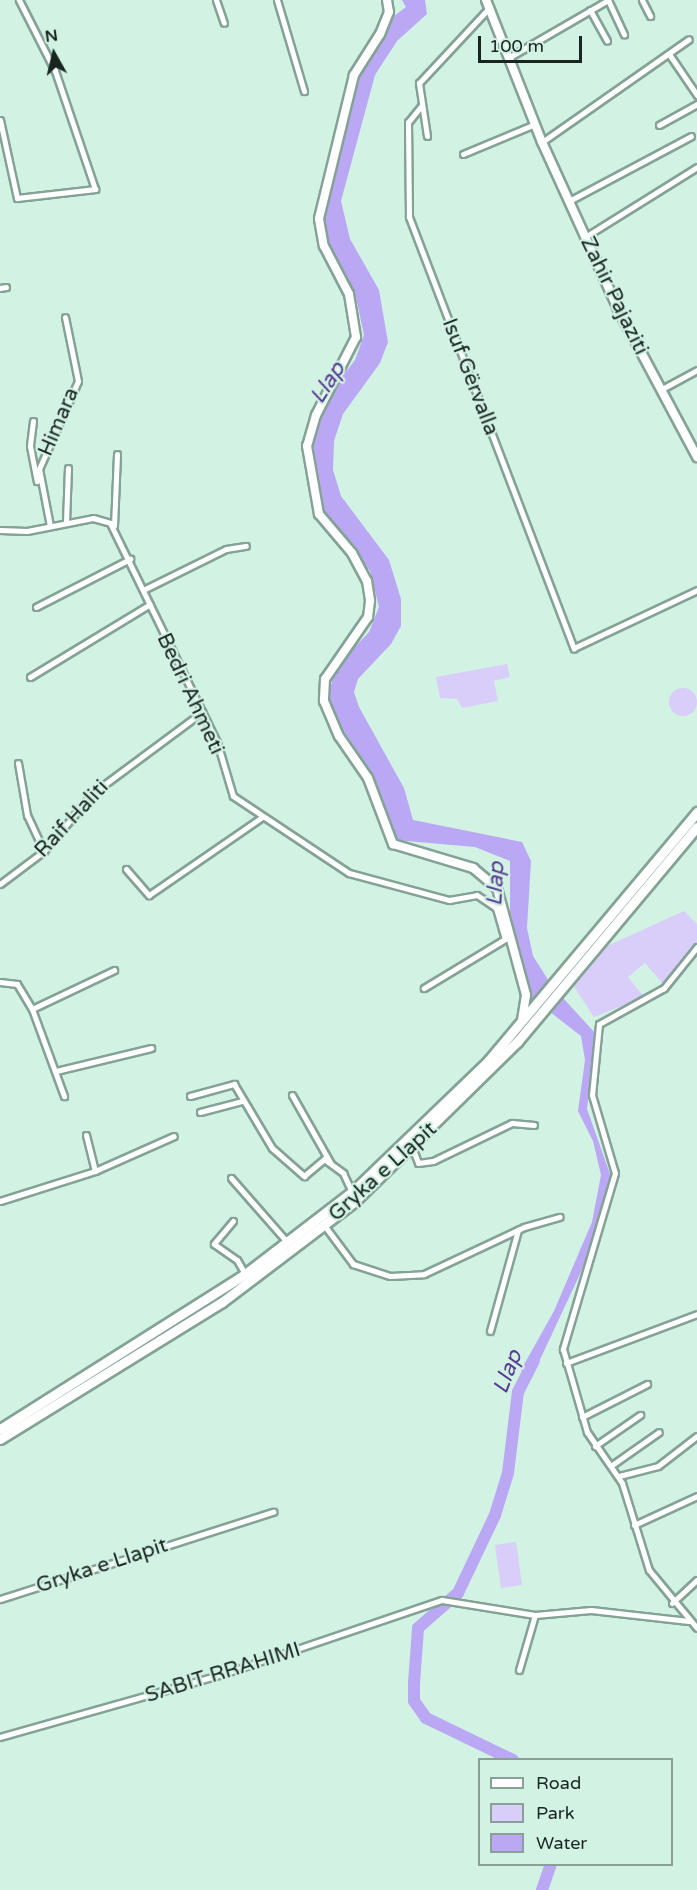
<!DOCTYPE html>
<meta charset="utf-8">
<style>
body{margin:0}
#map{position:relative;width:697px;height:1890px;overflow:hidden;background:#d2f2e4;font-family:"Varela Round",sans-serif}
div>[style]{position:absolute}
.green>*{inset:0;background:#d8cef9}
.round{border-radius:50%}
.water>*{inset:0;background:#bba8f4}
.river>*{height:12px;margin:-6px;padding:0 6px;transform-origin:6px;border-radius:6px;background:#bba8f4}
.roads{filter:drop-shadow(2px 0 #84a295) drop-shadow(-2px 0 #84a295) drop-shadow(0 2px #84a295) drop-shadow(0 -2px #84a295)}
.minor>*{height:5px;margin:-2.5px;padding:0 2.5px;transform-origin:2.5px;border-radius:2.5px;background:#fff}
.secondary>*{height:8px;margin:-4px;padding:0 4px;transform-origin:4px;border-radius:4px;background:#fff}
.primary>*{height:9px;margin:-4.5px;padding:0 4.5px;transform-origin:4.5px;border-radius:4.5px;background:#fff}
span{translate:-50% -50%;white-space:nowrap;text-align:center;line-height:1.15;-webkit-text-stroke:4.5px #d2f2e4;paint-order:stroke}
.street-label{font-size:21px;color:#192520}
.water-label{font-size:22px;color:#583b92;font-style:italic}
.legend{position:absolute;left:478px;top:1758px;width:195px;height:108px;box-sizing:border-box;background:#d2f2e4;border:2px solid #88a096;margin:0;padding:8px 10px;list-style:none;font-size:18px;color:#192520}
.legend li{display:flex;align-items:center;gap:12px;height:30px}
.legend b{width:30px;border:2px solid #88a096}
.north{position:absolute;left:24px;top:24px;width:60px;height:60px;-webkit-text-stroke:4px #d2f2e4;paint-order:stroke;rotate:352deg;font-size:16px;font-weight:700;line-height:24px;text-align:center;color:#192520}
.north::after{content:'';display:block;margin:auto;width:21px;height:27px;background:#192520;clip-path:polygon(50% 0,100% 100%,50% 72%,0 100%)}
.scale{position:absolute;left:478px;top:36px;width:104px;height:27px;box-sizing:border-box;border:3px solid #192520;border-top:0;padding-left:8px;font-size:18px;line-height:21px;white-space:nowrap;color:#192520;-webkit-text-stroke:4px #d2f2e4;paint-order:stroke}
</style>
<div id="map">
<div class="green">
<i style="clip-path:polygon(507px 664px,510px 677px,494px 681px,498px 701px,462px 708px,457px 699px,440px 698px,436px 677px)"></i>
<i class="round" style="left:669px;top:688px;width:28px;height:28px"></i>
<i style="clip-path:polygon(684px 911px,697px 924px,697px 943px,673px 972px,663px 984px,645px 963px,628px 977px,644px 997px,594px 1017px,571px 982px,594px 952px)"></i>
<i style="clip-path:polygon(516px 1542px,522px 1585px,501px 1588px,495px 1545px)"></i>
</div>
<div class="water">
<i style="clip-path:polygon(402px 0,425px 0,427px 14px,397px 41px,375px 75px,341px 201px,350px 239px,379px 290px,388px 342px,380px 363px,343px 414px,334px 441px,333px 470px,341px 496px,389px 560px,401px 599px,401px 626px,391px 644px,358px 679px,354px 692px,359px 707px,404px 788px,413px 820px,522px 842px,531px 861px,527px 928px,533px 956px,552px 986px,596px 1034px,587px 1109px,610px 1174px,607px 1200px,580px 1274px,530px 1381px,521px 1370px,554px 1311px,592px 1222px,601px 1175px,593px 1141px,578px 1111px,585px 1060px,581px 1036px,532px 998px,516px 965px,510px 937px,510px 861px,475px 847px,395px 840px,365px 763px,334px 716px,328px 694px,337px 666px,369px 632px,379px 607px,370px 571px,317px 504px,308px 442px,328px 395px,355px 360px,364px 335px,355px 293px,324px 236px,322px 212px,355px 65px,385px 23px,406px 7px)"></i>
</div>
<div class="river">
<i style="left:513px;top:1760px;width:97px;rotate:-154.2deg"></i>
<i style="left:426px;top:1718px;width:21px;rotate:-125deg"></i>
<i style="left:414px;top:1701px;width:18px;rotate:-90deg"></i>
<i style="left:414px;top:1683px;width:55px;rotate:-85.8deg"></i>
<i style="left:418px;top:1628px;width:53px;rotate:-41.2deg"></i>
<i style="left:458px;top:1593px;width:86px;rotate:-64.6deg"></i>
<i style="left:495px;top:1515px;width:44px;rotate:-72.8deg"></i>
<i style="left:508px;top:1473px;width:82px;rotate:-83deg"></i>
<i style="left:518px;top:1392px;width:35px;rotate:-63deg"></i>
<i style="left:542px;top:1890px;width:28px;rotate:-71deg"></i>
</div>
<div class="roads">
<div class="minor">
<i style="left:216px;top:0;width:24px;rotate:71deg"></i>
<i style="left:277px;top:0;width:95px;rotate:73.5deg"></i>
<i style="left:608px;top:0;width:38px;rotate:65deg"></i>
<i style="left:642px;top:0;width:18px;rotate:63deg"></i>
<i style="left:590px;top:10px;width:35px;rotate:61deg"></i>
<i style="left:669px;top:54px;width:50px;rotate:55.7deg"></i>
<i style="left:508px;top:58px;width:116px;rotate:-30.1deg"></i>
<i style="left:422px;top:105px;width:22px;rotate:129deg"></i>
<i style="left:408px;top:122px;width:95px;rotate:89.4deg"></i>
<i style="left:409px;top:217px;width:462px;rotate:69.1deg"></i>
<i style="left:574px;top:648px;width:136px;rotate:-25.2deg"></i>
<i style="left:0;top:120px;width:80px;rotate:77.7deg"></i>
<i style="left:17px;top:198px;width:79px;rotate:-6.6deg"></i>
<i style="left:95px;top:189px;width:125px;rotate:-108.7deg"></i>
<i style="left:55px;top:71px;width:80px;rotate:-116.9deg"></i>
<i style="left:659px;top:125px;width:43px;rotate:-28.9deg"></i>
<i style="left:427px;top:136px;width:54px;rotate:-98.6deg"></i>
<i style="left:419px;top:83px;width:103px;rotate:-47deg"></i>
<i style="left:542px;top:142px;width:179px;rotate:-35deg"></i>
<i style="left:463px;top:154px;width:78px;rotate:-22.6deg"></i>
<i style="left:569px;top:201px;width:138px;rotate:-28deg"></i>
<i style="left:585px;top:237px;width:132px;rotate:-32deg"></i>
<i style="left:0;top:288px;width:6px;rotate:-9deg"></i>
<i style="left:660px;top:390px;width:42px;rotate:-28.4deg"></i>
<i style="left:33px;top:421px;width:25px;rotate:97deg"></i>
<i style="left:30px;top:446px;width:36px;rotate:79deg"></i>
<i style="left:66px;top:522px;width:54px;rotate:-87.9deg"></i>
<i style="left:50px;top:526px;width:58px;rotate:-100.9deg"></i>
<i style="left:39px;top:469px;width:96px;rotate:-66.1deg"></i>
<i style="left:78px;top:381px;width:65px;rotate:-101.5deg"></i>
<i style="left:114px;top:526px;width:72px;rotate:-87.6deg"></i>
<i style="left:0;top:530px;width:27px;rotate:2deg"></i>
<i style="left:27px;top:531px;width:67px;rotate:-11.1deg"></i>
<i style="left:93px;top:518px;width:18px;rotate:16deg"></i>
<i style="left:110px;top:523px;width:244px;rotate:64deg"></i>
<i style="left:217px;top:742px;width:56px;rotate:73.5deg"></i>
<i style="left:233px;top:796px;width:139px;rotate:33.6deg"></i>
<i style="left:349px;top:873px;width:104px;rotate:15.1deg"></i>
<i style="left:449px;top:900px;width:28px;rotate:-10deg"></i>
<i style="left:477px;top:895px;width:23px;rotate:34deg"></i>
<i style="left:496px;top:908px;width:32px;rotate:74deg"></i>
<i style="left:505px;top:939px;width:95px;rotate:148.8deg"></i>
<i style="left:145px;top:589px;width:90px;rotate:-26.3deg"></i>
<i style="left:226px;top:549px;width:20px;rotate:-9deg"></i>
<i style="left:36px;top:607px;width:106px;rotate:-27.1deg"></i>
<i style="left:30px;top:677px;width:140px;rotate:-31.3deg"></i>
<i style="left:18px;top:763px;width:53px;rotate:80.2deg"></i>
<i style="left:27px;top:815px;width:40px;rotate:65deg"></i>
<i style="left:126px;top:869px;width:35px;rotate:49deg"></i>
<i style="left:149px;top:895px;width:137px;rotate:-34.6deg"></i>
<i style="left:0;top:884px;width:55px;rotate:-36.9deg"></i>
<i style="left:44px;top:851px;width:76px;rotate:-49.8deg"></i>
<i style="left:93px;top:793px;width:136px;rotate:-36.6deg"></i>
<i style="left:697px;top:947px;width:53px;rotate:128.8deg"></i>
<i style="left:664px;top:988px;width:74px;rotate:151deg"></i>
<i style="left:599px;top:1024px;width:71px;rotate:95.6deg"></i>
<i style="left:592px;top:1095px;width:81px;rotate:73.6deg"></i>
<i style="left:615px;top:1173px;width:184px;rotate:106.5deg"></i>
<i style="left:563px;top:1349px;width:86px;rotate:73.9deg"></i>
<i style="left:587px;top:1432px;width:62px;rotate:55.5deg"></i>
<i style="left:622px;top:1483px;width:91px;rotate:72.8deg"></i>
<i style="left:649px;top:1570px;width:75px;rotate:50.4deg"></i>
<i style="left:0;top:982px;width:17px;rotate:7deg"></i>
<i style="left:17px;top:984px;width:29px;rotate:59deg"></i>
<i style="left:32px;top:1009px;width:93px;rotate:69.8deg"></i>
<i style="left:32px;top:1009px;width:91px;rotate:-25.4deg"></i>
<i style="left:56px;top:1071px;width:98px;rotate:-13.6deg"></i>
<i style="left:292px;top:1095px;width:79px;rotate:60.5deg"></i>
<i style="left:190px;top:1096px;width:46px;rotate:-15.3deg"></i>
<i style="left:234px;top:1084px;width:74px;rotate:59.3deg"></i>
<i style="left:272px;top:1148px;width:43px;rotate:41.2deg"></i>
<i style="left:304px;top:1176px;width:26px;rotate:-40deg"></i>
<i style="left:324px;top:1159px;width:24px;rotate:36deg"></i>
<i style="left:343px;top:1173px;width:21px;rotate:65deg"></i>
<i style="left:200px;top:1112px;width:43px;rotate:-14.7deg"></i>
<i style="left:86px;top:1135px;width:37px;rotate:76deg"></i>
<i style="left:412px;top:1147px;width:17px;rotate:69deg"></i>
<i style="left:418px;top:1163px;width:15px;rotate:-8deg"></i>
<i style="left:433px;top:1161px;width:88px;rotate:-25.7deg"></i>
<i style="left:512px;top:1123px;width:22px;rotate:5deg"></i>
<i style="left:231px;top:1178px;width:85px;rotate:48.8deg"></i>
<i style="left:0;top:1201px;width:100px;rotate:-17.5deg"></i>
<i style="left:95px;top:1171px;width:86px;rotate:-23.9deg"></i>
<i style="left:233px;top:1221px;width:30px;rotate:130deg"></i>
<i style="left:214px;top:1244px;width:28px;rotate:35deg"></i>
<i style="left:237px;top:1260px;width:16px;rotate:60deg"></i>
<i style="left:324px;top:1225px;width:49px;rotate:53.4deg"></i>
<i style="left:353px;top:1264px;width:39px;rotate:18deg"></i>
<i style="left:390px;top:1276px;width:34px;rotate:-3deg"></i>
<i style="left:424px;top:1274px;width:110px;rotate:-25.2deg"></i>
<i style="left:524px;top:1227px;width:37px;rotate:-16deg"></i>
<i style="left:490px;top:1331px;width:105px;rotate:-74.5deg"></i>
<i style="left:566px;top:1363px;width:140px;rotate:-20.5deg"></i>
<i style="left:582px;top:1417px;width:73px;rotate:-26.9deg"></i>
<i style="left:595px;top:1446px;width:55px;rotate:-34.6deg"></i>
<i style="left:612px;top:1465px;width:57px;rotate:-35.1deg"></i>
<i style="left:619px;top:1476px;width:40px;rotate:-14.4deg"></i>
<i style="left:658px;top:1466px;width:49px;rotate:-37.6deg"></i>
<i style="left:634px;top:1525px;width:69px;rotate:-24.7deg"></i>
<i style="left:0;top:1599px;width:287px;rotate:-17.7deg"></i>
<i style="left:672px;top:1603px;width:34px;rotate:-43deg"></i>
<i style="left:519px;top:1670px;width:57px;rotate:-73.8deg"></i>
<i style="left:0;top:1737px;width:232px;rotate:-15.8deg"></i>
<i style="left:223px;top:1674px;width:231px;rotate:-18.7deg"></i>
<i style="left:442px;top:1600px;width:94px;rotate:9.2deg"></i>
<i style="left:535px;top:1615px;width:56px;rotate:-5.1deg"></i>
<i style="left:591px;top:1610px;width:98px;rotate:6.5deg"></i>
</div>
<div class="secondary">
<i style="left:387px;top:0;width:12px;rotate:81deg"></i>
<i style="left:389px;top:12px;width:24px;rotate:112deg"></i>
<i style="left:380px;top:34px;width:49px;rotate:122.4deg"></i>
<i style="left:354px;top:75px;width:148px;rotate:103.7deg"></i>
<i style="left:319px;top:219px;width:27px;rotate:80deg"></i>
<i style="left:324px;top:246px;width:54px;rotate:62.5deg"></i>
<i style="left:349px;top:294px;width:44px;rotate:80.8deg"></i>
<i style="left:356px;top:337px;width:88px;rotate:117.1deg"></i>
<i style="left:316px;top:415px;width:32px;rotate:106deg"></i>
<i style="left:307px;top:446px;width:69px;rotate:80deg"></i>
<i style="left:319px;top:514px;width:51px;rotate:49.8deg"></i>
<i style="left:352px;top:553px;width:32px;rotate:62deg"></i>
<i style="left:367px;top:581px;width:20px;rotate:81deg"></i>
<i style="left:370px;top:601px;width:16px;rotate:97deg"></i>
<i style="left:368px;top:617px;width:75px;rotate:124.7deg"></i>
<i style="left:325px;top:679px;width:22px;rotate:93deg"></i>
<i style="left:324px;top:701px;width:38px;rotate:67deg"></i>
<i style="left:339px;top:736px;width:51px;rotate:55.4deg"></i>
<i style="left:368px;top:778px;width:71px;rotate:69.3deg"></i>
<i style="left:393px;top:844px;width:84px;rotate:16.7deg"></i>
<i style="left:473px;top:868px;width:31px;rotate:40deg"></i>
<i style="left:497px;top:888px;width:111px;rotate:74.8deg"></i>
<i style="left:526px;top:995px;width:24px;rotate:99deg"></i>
<i style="left:486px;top:0;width:153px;rotate:68.5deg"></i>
<i style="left:542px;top:142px;width:183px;rotate:65.5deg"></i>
<i style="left:618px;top:309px;width:168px;rotate:61.9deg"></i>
</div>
<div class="primary">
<i style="left:0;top:1429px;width:290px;rotate:-32.3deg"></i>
<i style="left:245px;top:1274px;width:135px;rotate:-37.5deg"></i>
<i style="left:352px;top:1192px;width:190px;rotate:-43.9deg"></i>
<i style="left:489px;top:1060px;width:324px;rotate:-50deg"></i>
<i style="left:0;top:1439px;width:261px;rotate:-31.7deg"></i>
<i style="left:222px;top:1302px;width:167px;rotate:-37.2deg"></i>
<i style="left:355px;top:1201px;width:227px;rotate:-44.5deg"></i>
<i style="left:517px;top:1042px;width:280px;rotate:-50.1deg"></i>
</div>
</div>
<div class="street-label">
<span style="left:614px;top:296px;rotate:64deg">Zahir Pajaziti</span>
<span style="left:470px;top:377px;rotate:69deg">Isuf Gërvalla</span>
<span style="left:59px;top:422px;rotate:-67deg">Himara</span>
<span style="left:190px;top:694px;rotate:65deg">Bedri Ahmeti</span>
<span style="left:72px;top:819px;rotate:-47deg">Raif Haliti</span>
<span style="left:383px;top:1172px;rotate:-42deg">Gryka e Llapit</span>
<span style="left:102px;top:1566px;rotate:-18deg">Gryka e Llapit</span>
<span style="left:223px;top:1673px;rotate:-17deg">SABIT RRAHIMI</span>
</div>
<div class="water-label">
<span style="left:328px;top:383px;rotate:-57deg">Llap</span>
<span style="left:496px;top:884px;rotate:-87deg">Llap</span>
<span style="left:508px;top:1372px;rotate:-69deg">Llap</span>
</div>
<ul class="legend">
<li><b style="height:8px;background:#fff"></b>Road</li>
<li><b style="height:16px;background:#d8cef9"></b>Park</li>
<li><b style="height:16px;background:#bba8f4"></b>Water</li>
</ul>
<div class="north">N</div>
<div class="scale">100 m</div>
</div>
